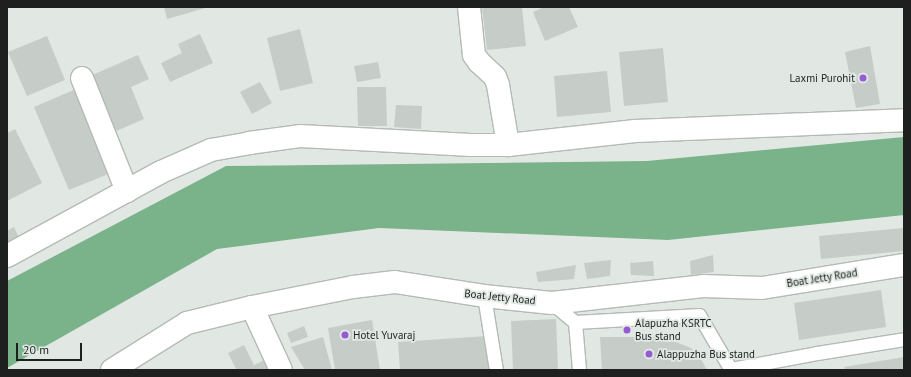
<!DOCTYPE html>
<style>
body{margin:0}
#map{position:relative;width:911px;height:377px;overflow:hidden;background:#e1e8e3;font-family:"PT Sans",sans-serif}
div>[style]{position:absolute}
.water>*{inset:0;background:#7ab28a}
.building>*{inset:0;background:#c6ccc8}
.roads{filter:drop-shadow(1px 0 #b4bab5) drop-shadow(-1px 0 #b4bab5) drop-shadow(0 1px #b4bab5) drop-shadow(0 -1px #b4bab5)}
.lane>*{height:13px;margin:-6.5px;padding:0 6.5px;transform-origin:6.5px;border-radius:6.5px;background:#fff}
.street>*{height:22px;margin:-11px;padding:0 11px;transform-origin:11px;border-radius:11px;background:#fff}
.secondary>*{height:22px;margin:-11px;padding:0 11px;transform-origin:11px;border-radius:11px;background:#fff}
.dots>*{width:11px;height:11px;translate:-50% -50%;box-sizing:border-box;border:2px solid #e1e8e3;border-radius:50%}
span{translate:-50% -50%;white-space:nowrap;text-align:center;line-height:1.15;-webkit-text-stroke:3.5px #e1e8e3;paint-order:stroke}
.poi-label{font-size:11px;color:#1e201f}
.right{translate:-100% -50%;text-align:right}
.left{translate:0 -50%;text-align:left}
.street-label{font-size:11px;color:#1e201f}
.frame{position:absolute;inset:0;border:8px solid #1e201f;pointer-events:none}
.scale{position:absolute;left:16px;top:343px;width:66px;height:18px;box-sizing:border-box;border:2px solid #1e201f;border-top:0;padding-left:5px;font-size:12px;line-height:14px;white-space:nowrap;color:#1e201f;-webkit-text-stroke:3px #e1e8e3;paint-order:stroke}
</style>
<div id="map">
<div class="water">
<i style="clip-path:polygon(904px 137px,904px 215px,668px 240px,379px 228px,217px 249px,7px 368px,7px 281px,226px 166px,647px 161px)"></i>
</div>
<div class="building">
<i style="clip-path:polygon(164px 7px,209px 7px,167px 19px)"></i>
<i style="clip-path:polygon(482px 7px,522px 7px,526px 46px,487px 50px)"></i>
<i style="clip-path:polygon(544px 7px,569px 7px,578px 27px,545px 41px,533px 12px)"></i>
<i style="clip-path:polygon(300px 29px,313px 83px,280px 91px,267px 38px)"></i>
<i style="clip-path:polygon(200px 34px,213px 63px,170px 82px,161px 63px,182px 53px,178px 44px)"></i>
<i style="clip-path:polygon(47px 36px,65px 80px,27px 96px,8px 52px)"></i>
<i style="clip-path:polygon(870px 46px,880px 104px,856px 108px,845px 52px)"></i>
<i style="clip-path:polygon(663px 48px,668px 102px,624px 106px,619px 52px)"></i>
<i style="clip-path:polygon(138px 55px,149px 79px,131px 87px,144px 119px,114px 132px,90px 76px)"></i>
<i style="clip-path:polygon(378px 62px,381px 78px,357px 82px,354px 66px)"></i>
<i style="clip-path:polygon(607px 71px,611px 112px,557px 117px,554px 76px)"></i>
<i style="clip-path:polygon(260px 82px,272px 103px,252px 114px,240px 92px)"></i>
<i style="clip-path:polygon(357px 87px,386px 87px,387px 126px,358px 126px)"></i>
<i style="clip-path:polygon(76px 89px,111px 173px,69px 190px,34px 107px)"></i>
<i style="clip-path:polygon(396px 105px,422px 106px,421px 129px,394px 127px)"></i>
<i style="clip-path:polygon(15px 129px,42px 183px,7px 201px,7px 133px)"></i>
<i style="clip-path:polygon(14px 227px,21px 242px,7px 249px,7px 231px)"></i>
<i style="clip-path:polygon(903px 228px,904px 251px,821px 259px,819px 236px)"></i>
<i style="clip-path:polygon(713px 255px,714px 272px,691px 275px,690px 261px)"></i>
<i style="clip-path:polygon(611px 260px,610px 276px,587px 279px,584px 263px)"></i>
<i style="clip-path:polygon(653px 261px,654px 276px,631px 275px,630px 263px)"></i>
<i style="clip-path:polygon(576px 265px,574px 279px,538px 282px,536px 272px)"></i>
<i style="clip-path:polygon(881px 290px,886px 327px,799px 340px,794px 303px)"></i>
<i style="clip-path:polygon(556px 319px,558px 370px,513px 370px,511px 321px)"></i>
<i style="clip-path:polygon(372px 320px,380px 370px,335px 370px,328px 328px)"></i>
<i style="clip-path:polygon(304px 326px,308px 337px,291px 343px,287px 333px)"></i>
<i style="clip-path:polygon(487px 336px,489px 370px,400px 370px,398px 342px)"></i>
<i style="clip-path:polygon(323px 337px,332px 370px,305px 370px,291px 347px)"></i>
<i style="clip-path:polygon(600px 337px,659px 337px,676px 342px,691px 348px,702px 361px,707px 370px,602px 370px)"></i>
<i style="clip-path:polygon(244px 345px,254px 365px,273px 356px,280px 370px,233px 370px,236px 369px,228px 353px)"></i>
<i style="clip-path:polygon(904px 357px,904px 370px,845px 370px,844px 367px)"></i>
</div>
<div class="roads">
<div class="lane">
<i style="left:484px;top:296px;width:75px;rotate:80.8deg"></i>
<i style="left:552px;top:303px;width:30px;rotate:40deg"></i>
<i style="left:575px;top:322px;width:124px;rotate:-3.2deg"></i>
<i style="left:699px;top:315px;width:64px;rotate:59.8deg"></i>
<i style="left:575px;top:322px;width:48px;rotate:85.2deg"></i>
<i style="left:731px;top:369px;width:87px;rotate:-10.5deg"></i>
<i style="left:817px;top:353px;width:88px;rotate:-9.1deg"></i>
</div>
<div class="street">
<i style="left:469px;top:7px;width:48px;rotate:84.1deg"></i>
<i style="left:474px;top:55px;width:9px;rotate:54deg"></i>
<i style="left:479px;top:62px;width:22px;rotate:43deg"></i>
<i style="left:495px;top:77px;width:9px;rotate:69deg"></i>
<i style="left:498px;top:85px;width:61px;rotate:80.5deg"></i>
<i style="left:82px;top:78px;width:122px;rotate:68.3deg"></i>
<i style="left:252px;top:307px;width:69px;rotate:65.3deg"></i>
</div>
<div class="secondary">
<i style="left:7px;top:256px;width:175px;rotate:-28.6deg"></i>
<i style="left:161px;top:172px;width:55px;rotate:-23.7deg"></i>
<i style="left:211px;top:150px;width:39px;rotate:-10deg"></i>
<i style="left:249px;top:143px;width:51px;rotate:-7.8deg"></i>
<i style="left:300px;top:136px;width:171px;rotate:3deg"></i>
<i style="left:471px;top:145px;width:37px"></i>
<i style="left:508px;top:145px;width:128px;rotate:-6.3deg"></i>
<i style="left:635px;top:131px;width:269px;rotate:-2.3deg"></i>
<i style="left:112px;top:370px;width:89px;rotate:-32.1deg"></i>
<i style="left:187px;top:323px;width:67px;rotate:-13.8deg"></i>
<i style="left:252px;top:307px;width:103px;rotate:-11.2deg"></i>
<i style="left:353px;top:287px;width:42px;rotate:-6.8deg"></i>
<i style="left:395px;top:282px;width:90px;rotate:8.9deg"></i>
<i style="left:484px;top:296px;width:68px;rotate:5.9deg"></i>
<i style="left:552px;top:303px;width:152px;rotate:-6.4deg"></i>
<i style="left:703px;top:286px;width:59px;rotate:1.9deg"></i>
<i style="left:762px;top:288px;width:144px;rotate:-9.2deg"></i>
</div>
</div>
<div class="dots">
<i style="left:863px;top:78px;background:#945bd3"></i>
<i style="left:627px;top:330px;background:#945bd3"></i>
<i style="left:345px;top:335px;background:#945bd3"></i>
<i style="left:649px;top:354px;background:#945bd3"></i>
</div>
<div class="poi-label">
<span class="right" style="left:855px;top:78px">Laxmi Purohit</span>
<span class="left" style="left:635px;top:330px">Alapuzha KSRTC<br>Bus stand</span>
<span class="left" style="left:353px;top:335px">Hotel Yuvaraj</span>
<span class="left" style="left:657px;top:354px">Alappuzha Bus stand</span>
</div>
<div class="street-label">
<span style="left:822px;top:278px;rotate:-9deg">Boat Jetty Road</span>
<span style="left:500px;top:297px;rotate:6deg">Boat Jetty Road</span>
</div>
<div class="frame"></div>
<div class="scale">20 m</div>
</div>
